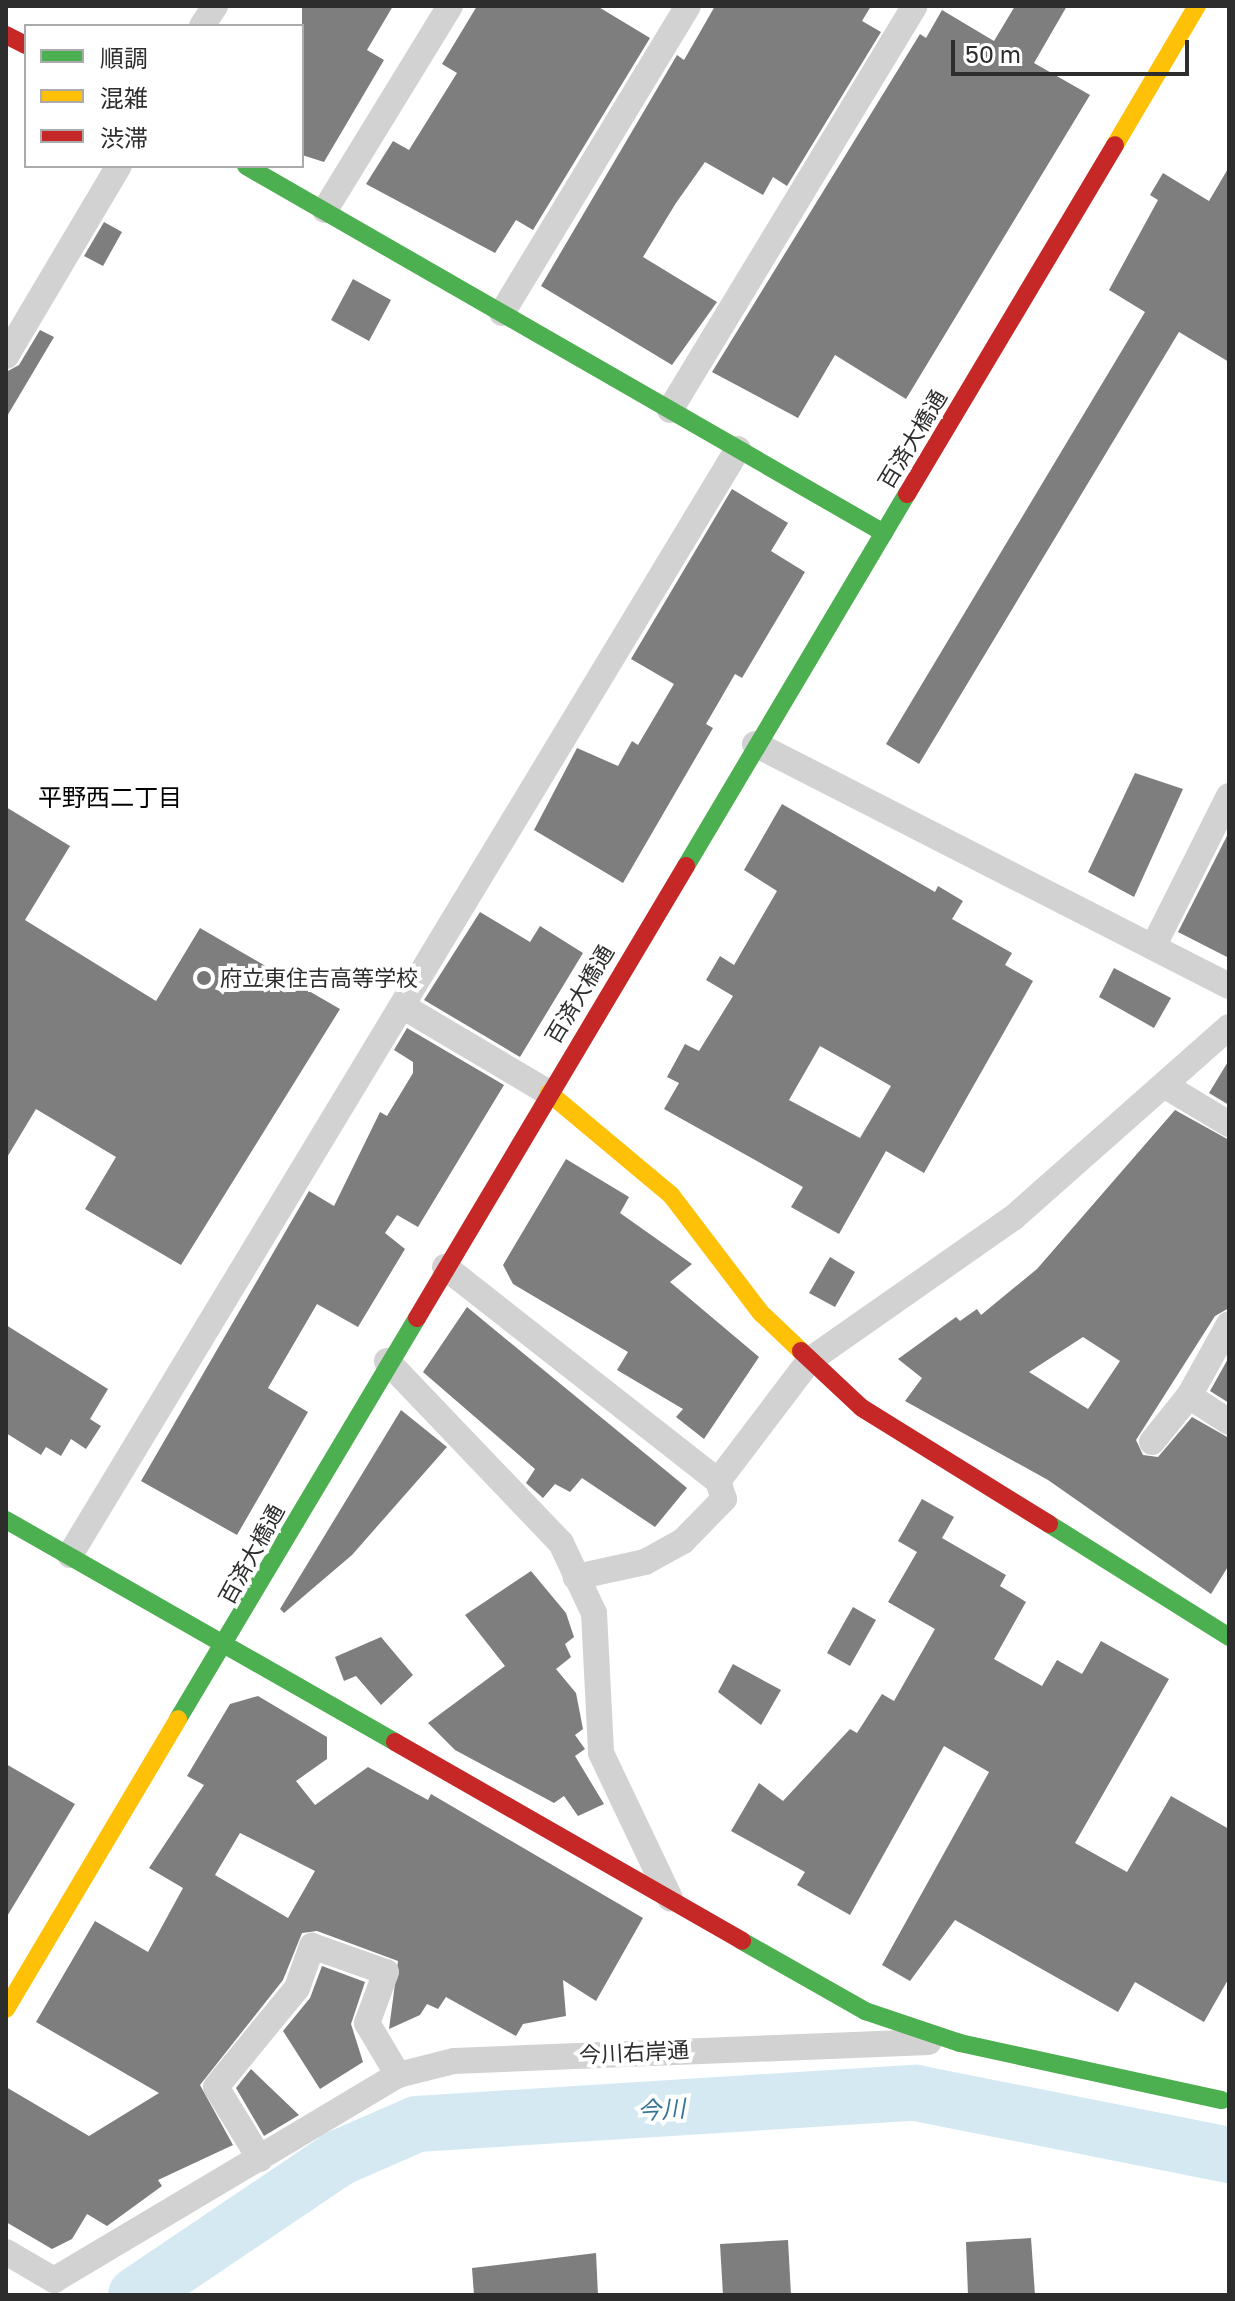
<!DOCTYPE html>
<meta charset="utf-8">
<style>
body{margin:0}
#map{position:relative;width:1235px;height:2301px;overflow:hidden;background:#fff;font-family:"Golos Text","Noto Sans JP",sans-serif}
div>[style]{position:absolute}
.river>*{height:56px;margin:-28px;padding:0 28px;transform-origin:28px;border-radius:28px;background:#d5e9f3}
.building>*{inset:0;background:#7e7e7e}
.street>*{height:26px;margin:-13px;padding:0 13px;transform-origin:13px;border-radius:13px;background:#d2d2d2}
.fast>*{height:18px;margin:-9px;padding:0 9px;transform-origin:9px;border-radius:9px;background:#4caf50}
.slow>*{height:18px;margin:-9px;padding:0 9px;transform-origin:9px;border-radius:9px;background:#ffc107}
.jam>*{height:18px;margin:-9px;padding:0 9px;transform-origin:9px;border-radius:9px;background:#c62828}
.dots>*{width:22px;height:22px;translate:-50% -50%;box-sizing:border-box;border:4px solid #fff;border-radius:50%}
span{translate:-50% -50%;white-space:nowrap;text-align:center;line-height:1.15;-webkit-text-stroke:8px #fff;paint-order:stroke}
.street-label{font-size:22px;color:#2d2d2d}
.poi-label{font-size:22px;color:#2d2d2d}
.left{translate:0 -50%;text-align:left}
.neighbourhood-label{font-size:24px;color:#000}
.water-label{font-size:24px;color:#357695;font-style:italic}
.frame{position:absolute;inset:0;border:8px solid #2d2d2d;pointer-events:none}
.legend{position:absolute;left:24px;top:24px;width:280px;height:144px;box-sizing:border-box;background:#fff;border:2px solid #ababab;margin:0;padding:10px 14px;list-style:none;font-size:24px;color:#2d2d2d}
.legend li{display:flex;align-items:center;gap:16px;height:40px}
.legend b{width:40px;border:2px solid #ababab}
.scale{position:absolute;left:951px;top:40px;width:238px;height:36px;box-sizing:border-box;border:4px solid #2d2d2d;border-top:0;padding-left:10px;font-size:24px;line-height:28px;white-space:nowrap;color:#2d2d2d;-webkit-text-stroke:6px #fff;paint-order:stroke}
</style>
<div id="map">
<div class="river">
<i style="left:136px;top:2295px;width:245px;rotate:-34deg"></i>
<i style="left:339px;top:2158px;width:85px;rotate:-23.6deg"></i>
<i style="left:417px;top:2124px;width:500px;rotate:-3.6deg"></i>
<i style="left:916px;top:2093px;width:319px;rotate:11.2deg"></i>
</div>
<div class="building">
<i style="clip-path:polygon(302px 6px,393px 6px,367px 50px,384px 60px,324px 162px,302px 155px)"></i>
<i style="clip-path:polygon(477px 6px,597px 6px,650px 38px,533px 230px,516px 220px,495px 253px,366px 184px,393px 141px,409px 150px,457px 73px,442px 64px)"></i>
<i style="clip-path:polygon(715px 6px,871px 6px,862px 21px,881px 32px,787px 186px,773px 177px,763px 195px,705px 162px,676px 203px,643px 257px,717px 302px,672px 365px,541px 286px,677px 55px,684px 60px)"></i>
<i style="clip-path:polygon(1015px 6px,1067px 6px,1034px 63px,1090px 95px,906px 399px,835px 355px,798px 418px,712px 372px,920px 34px,926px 38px,942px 10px,994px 41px)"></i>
<i style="clip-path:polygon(1229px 167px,1229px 362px,1179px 332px,919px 764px,886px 744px,1145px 312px,1109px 290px,1158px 200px,1150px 195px,1163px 173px,1209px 201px)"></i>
<i style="clip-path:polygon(104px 222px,122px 232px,103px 266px,84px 256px)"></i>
<i style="clip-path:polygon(353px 279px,391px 300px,369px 341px,331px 320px)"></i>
<i style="clip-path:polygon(40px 330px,54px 337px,6px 418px,6px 372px,19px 365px)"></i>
<i style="clip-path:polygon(732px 489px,788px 523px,771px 551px,805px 572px,742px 678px,735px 674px,706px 724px,713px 728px,623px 883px,534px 830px,577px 748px,618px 766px,632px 741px,638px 745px,674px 684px,631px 659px)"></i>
<i style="clip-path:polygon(1135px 773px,1183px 789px,1134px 897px,1088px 872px)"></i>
<i style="clip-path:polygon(evenodd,782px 804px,935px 892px,938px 886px,963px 901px,952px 919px,1012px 953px,1005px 965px,1033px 981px,924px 1173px,886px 1151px,839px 1234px,791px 1207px,803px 1187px,664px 1109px,679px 1083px,667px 1077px,685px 1044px,699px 1051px,733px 996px,706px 980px,720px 956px,734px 965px,777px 891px,744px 870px,782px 804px,820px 1046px,891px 1086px,860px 1138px,789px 1100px,820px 1046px)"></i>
<i style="clip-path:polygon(6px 807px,70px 846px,25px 920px,156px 1001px,200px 928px,340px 1009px,181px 1265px,85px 1209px,116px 1157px,36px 1109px,6px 1159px)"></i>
<i style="clip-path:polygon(1229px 832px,1229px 958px,1178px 932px)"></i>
<i style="clip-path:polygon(480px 912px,530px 942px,540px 926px,583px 953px,520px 1057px,424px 1000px)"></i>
<i style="clip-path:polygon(1114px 968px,1171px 998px,1154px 1028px,1099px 997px)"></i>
<i style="clip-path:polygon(407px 1028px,504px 1085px,418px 1227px,397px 1215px,385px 1233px,405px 1249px,358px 1327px,317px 1304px,268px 1388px,308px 1412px,237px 1535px,141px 1481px,309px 1191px,334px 1206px,380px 1112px,387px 1116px,413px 1073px,413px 1062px,394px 1050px)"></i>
<i style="clip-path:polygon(1229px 1060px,1229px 1105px,1209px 1093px)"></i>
<i style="clip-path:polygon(evenodd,1175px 1110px,1229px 1140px,1229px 1308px,1215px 1316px,1136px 1440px,1143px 1455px,1158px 1457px,1192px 1417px,1229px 1438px,1229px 1565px,1211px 1594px,1048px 1480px,905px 1401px,922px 1378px,898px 1359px,956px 1317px,960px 1321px,977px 1309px,981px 1315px,1037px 1269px,1175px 1110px,1083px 1337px,1120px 1361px,1088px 1409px,1029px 1372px,1083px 1337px)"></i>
<i style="clip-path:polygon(566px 1159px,629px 1197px,620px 1213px,692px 1264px,670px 1282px,759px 1357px,704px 1439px,676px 1417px,683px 1409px,617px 1370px,628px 1352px,513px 1284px,503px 1265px)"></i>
<i style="clip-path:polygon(830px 1257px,855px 1272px,835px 1307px,809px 1293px)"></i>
<i style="clip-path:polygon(467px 1307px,687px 1488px,655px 1527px,582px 1478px,570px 1492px,555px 1484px,543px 1498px,526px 1483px,535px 1469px,423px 1372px)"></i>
<i style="clip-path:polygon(6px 1325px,108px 1389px,90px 1419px,101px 1426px,86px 1449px,71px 1439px,61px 1456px,46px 1447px,41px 1455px,6px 1433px)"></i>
<i style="clip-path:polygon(1229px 1357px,1229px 1403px,1210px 1391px)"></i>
<i style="clip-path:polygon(401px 1410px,447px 1447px,352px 1555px,284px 1613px,280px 1609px)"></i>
<i style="clip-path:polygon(922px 1499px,954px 1517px,942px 1538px,1006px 1575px,1000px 1586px,1026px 1602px,994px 1659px,1042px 1686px,1057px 1660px,1082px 1674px,1101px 1641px,1169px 1679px,1075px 1843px,1127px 1872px,1171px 1796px,1229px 1829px,1229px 1978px,1204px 2022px,1135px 1982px,1118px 2012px,955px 1920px,910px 1981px,882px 1965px,989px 1772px,944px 1746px,850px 1915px,797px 1885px,805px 1872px,731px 1831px,759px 1783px,783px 1801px,850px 1729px,857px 1733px,882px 1694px,894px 1701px,935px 1629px,888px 1602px,917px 1552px,898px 1541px)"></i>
<i style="clip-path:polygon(531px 1571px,566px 1613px,574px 1637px,565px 1644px,571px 1657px,556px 1669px,576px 1693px,583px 1729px,575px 1735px,585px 1749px,575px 1756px,604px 1804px,578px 1816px,564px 1796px,554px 1803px,455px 1750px,428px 1723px,505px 1666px,465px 1615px)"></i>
<i style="clip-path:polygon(853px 1607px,876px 1620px,850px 1666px,827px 1653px)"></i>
<i style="clip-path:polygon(381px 1637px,413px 1675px,381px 1705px,356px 1676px,344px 1681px,335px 1657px)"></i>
<i style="clip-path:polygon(733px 1664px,781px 1690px,761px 1725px,718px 1692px)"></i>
<i style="clip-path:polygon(evenodd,258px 1696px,327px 1737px,327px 1759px,296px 1781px,315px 1805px,368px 1767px,428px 1800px,431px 1794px,643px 1918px,596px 2001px,563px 1980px,566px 2016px,523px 2024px,516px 2036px,446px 1997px,438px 2009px,427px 2004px,420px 2015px,389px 2029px,398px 1961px,317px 1931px,302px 1933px,283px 1980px,200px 2085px,233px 2145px,158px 2180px,162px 2186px,107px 2226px,87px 2214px,72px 2239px,52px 2249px,6px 2222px,6px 2087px,89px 2136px,159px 2093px,36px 2022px,95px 1921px,148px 1952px,183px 1888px,149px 1868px,204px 1785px,187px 1776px,230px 1704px,258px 1696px,240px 1833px,315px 1871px,288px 1918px,215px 1875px,240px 1833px)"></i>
<i style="clip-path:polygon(6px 1764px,75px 1804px,6px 1918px)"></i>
<i style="clip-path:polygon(322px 1966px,365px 1982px,351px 2024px,363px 2062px,320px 2089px,283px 2031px,310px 1998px)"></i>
<i style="clip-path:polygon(251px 2069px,299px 2115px,264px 2136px,236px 2088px)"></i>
<i style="clip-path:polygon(1031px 2238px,1035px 2295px,968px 2295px,966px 2242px)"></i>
<i style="clip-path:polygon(788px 2240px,791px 2295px,723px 2295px,720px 2244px)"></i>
<i style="clip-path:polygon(596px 2253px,598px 2295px,474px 2295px,472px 2268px)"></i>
</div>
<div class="street">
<i style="left:202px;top:26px;width:24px;rotate:-57deg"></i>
<i style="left:325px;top:210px;width:239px;rotate:-58.5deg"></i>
<i style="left:502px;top:313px;width:359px;rotate:-58.8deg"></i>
<i style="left:6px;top:356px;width:221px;rotate:-59.3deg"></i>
<i style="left:670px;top:410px;width:472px;rotate:-58.8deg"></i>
<i style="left:755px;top:744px;width:532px;rotate:27.05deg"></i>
<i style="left:1153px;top:947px;width:169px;rotate:-63.3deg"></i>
<i style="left:404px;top:1007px;width:169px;rotate:30.7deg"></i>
<i style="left:1164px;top:1085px;width:76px;rotate:31deg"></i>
<i style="left:445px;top:1267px;width:347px;rotate:38.1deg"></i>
<i style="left:718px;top:1481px;width:19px;rotate:72deg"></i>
<i style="left:724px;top:1499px;width:59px;rotate:134.3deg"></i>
<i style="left:683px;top:1541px;width:43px;rotate:151.1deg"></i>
<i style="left:645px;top:1562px;width:71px;rotate:167.7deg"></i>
<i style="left:387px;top:1361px;width:252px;rotate:46.3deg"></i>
<i style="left:561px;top:1543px;width:77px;rotate:64.8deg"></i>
<i style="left:594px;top:1613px;width:140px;rotate:87.1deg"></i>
<i style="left:601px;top:1753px;width:161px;rotate:64.6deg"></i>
<i style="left:1189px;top:1396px;width:48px;rotate:33deg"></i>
<i style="left:1152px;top:1442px;width:59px;rotate:-51.2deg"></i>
<i style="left:1189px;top:1396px;width:82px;rotate:-60.9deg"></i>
<i style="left:718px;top:1481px;width:152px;rotate:-52.8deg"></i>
<i style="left:810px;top:1360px;width:248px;rotate:-35deg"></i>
<i style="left:1013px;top:1218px;width:288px;rotate:-41.5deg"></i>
<i style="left:70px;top:1555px;width:1292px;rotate:-58.87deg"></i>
<i style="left:260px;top:2159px;width:84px;rotate:-121.4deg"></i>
<i style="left:216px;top:2087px;width:128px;rotate:-50.7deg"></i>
<i style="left:297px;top:1988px;width:45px;rotate:-70.3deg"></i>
<i style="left:312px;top:1946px;width:78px;rotate:19.4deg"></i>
<i style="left:386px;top:1972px;width:54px;rotate:110.4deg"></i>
<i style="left:367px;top:2023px;width:61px;rotate:59.2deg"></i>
<i style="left:6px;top:2252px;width:56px;rotate:30.3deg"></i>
<i style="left:54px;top:2280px;width:400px;rotate:-30.8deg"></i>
<i style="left:398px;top:2075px;width:58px;rotate:-14deg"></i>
<i style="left:454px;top:2061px;width:475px;rotate:-2.3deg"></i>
</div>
<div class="fast">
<i style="left:246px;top:166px;width:736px;rotate:29.91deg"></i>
<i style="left:686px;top:866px;width:433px;rotate:-59.3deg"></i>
<i style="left:6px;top:1520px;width:448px;rotate:29.7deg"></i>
<i style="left:1049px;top:1524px;width:213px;rotate:32.1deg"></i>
<i style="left:178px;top:1719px;width:467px;rotate:-59.2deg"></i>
<i style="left:742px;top:1941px;width:142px;rotate:29.6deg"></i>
<i style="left:865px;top:2011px;width:100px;rotate:18.6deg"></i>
<i style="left:960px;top:2043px;width:268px;rotate:12.3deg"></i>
</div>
<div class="slow">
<i style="left:1115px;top:145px;width:161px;rotate:-59.5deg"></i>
<i style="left:549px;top:1093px;width:159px;rotate:39.9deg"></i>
<i style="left:671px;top:1195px;width:148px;rotate:52.7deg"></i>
<i style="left:761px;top:1313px;width:55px;rotate:43.5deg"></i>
<i style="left:6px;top:2009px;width:337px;rotate:-59.3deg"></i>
</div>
<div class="jam">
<i style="left:6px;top:35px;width:22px;rotate:27deg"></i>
<i style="left:907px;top:494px;width:406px;rotate:-59.2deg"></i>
<i style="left:417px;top:1318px;width:526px;rotate:-59.24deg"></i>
<i style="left:801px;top:1351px;width:83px;rotate:43.1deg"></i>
<i style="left:862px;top:1408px;width:220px;rotate:31.8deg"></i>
<i style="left:395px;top:1742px;width:400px;rotate:29.8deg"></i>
</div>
<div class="dots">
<i style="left:204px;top:978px;background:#767676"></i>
</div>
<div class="street-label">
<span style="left:912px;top:439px;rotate:-59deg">百済大橋通</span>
<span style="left:579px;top:994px;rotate:-59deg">百済大橋通</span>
<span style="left:251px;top:1554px;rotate:-61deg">百済大橋通</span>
<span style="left:634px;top:2052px;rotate:-3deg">今川右岸通</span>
</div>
<div class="poi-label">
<span class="left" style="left:220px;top:978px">府立東住吉高等学校</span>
</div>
<div class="neighbourhood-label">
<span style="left:110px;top:797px">平野西二丁目</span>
</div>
<div class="water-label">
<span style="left:661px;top:2109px;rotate:-4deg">今川</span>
</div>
<div class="frame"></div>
<ul class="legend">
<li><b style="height:10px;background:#4caf50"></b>順調</li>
<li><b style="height:10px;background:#ffc107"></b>混雑</li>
<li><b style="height:10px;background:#c62828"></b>渋滞</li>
</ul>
<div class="scale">50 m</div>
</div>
